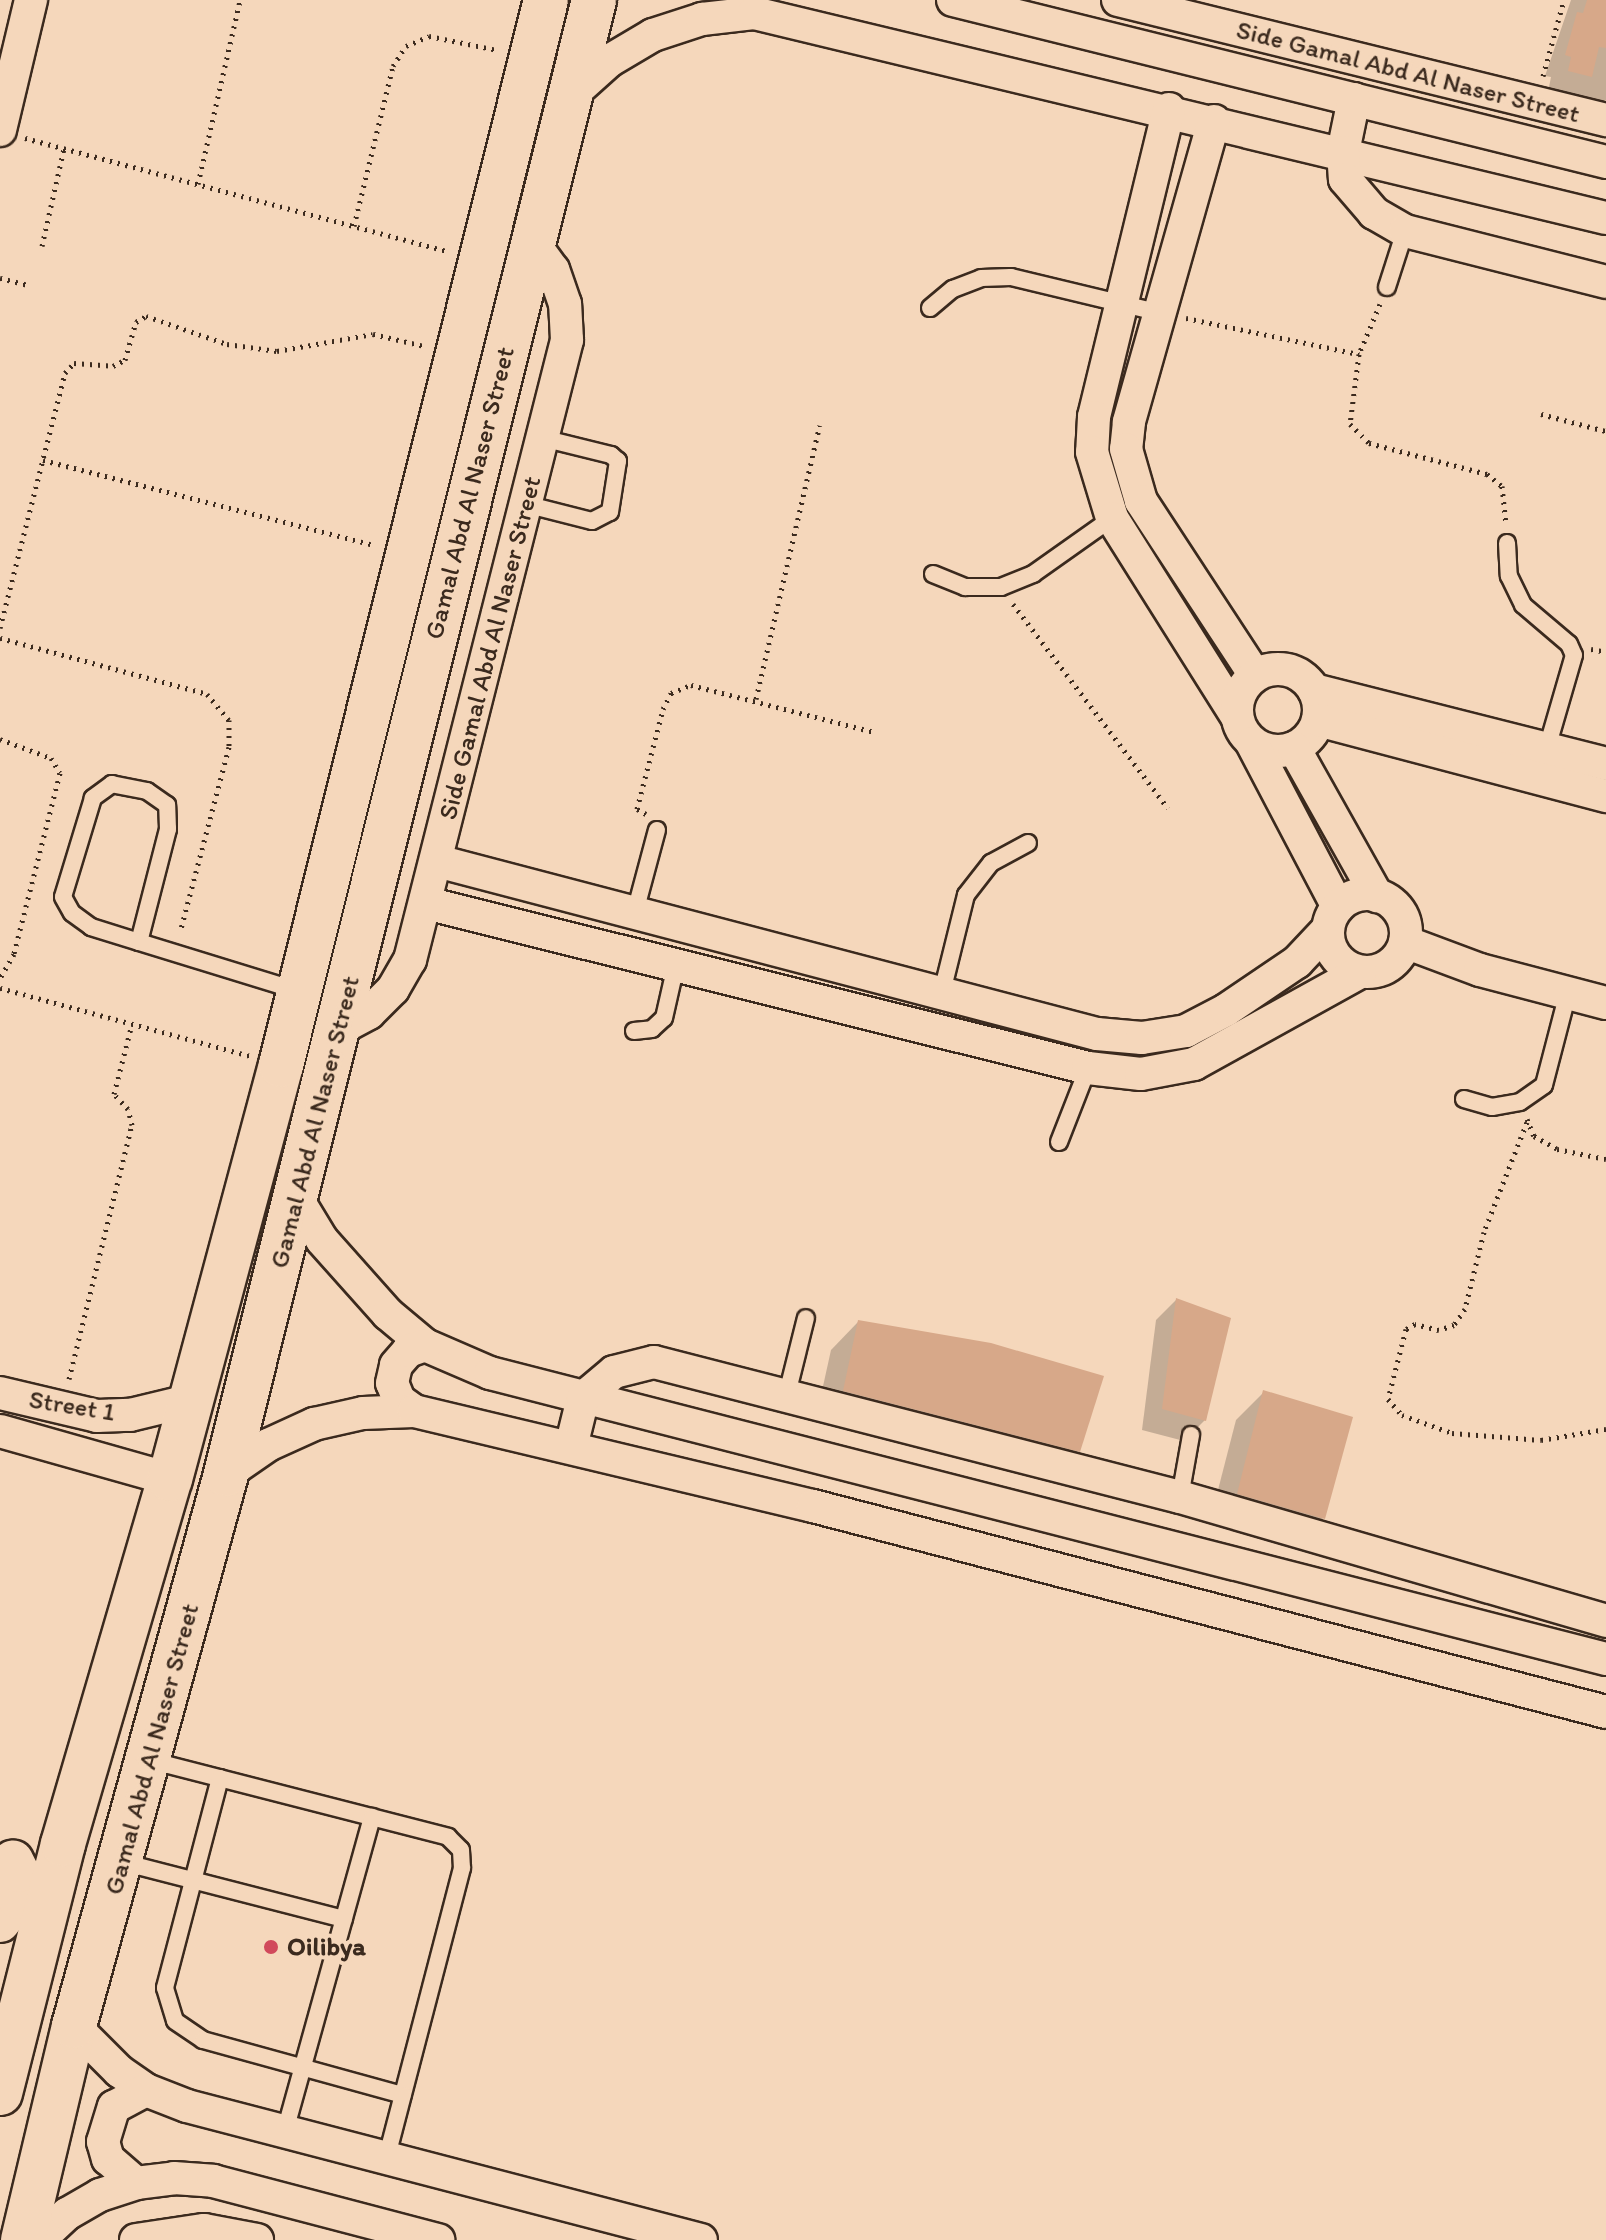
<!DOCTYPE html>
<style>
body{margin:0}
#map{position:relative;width:1606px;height:2240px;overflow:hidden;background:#f5d7bb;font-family:Itim,sans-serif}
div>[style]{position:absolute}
.shadow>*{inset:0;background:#0003}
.building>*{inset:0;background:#d7a889}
.path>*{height:5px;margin-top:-2.5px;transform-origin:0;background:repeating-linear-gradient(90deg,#3b2a1e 0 2px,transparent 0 8px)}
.roads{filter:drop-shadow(2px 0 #3b2a1e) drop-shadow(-2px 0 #3b2a1e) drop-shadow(0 2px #3b2a1e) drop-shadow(0 -2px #3b2a1e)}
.service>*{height:16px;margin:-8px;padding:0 8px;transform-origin:8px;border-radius:8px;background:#f5d7bb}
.minor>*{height:32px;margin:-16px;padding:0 16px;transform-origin:16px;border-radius:16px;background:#f5d7bb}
.minor>.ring{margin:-16px;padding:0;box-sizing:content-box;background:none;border:32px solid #f5d7bb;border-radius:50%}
.tertiary>*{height:40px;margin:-20px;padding:0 20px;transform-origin:20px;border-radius:20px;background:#f5d7bb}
.secondary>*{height:44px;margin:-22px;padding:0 22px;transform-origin:22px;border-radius:22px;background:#f5d7bb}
.dots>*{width:22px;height:22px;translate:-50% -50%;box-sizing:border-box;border:4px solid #f5d7bb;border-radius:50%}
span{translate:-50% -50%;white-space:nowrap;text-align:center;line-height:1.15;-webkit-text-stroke:8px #f5d7bb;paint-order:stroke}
.street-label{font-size:26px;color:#3b2a1e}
.poi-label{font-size:26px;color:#3b2a1e;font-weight:700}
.left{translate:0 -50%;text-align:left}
</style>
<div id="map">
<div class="shadow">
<i style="clip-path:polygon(1571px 0,1606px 0,1606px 100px,1599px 103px,1548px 92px,1551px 77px,1545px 76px)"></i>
<i style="clip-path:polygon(1176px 1300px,1205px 1420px,1184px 1441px,1142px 1430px,1156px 1320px)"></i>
<i style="clip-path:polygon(858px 1322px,1078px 1451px,1051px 1478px,816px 1418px,831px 1350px)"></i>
<i style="clip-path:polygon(1264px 1392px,1323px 1518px,1295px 1546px,1210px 1521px,1236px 1420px)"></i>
</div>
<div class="building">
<i style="clip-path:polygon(1587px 0,1606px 0,1606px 48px,1599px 47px,1592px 77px,1568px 71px,1571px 57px,1565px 55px,1577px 12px,1583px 13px)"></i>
<i style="clip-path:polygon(1176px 1298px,1231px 1318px,1206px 1421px,1162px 1409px)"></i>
<i style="clip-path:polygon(858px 1320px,991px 1343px,1104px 1376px,1080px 1452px,843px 1391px)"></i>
<i style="clip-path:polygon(1263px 1390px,1353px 1417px,1325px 1519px,1237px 1494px)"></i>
</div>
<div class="path">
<i style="left:1543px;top:76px;width:79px;rotate:-74.6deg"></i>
<i style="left:25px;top:138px;width:438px;rotate:15deg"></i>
<i style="left:198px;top:184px;width:189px;rotate:-77.1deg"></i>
<i style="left:354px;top:226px;width:165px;rotate:-76.3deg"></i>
<i style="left:393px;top:66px;width:24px;rotate:-57deg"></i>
<i style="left:406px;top:46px;width:25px;rotate:-23deg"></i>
<i style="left:429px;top:36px;width:69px;rotate:11.6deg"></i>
<i style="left:42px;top:246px;width:100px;rotate:-77.3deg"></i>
<i style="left:0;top:278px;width:30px;rotate:14deg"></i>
<i style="left:1380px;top:304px;width:54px;rotate:112.8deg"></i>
<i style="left:1359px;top:354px;width:71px;rotate:97.3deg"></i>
<i style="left:1350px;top:424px;width:27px;rotate:45deg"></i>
<i style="left:1369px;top:443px;width:122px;rotate:14.7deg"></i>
<i style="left:1487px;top:474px;width:19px;rotate:39deg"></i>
<i style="left:1502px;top:486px;width:36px;rotate:84deg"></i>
<i style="left:1186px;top:318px;width:177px;rotate:11.8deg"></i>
<i style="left:1541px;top:414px;width:67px;rotate:14.7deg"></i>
<i style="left:43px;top:460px;width:343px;rotate:14.4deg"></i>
<i style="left:1013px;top:604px;width:256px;rotate:52.8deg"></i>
<i style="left:0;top:628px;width:263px;rotate:-75.7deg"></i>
<i style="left:65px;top:373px;width:13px;rotate:-48deg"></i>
<i style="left:74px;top:363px;width:39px;rotate:4deg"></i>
<i style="left:113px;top:366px;width:13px;rotate:-27deg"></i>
<i style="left:125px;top:360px;width:40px;rotate:-74deg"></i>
<i style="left:136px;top:322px;width:12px;rotate:-31deg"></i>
<i style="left:146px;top:316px;width:86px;rotate:19.1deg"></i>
<i style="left:227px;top:344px;width:50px;rotate:8deg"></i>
<i style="left:277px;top:351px;width:97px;rotate:-10deg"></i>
<i style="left:373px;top:334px;width:52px;rotate:13.2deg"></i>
<i style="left:0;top:638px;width:214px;rotate:15.1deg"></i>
<i style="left:207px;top:694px;width:34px;rotate:50deg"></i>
<i style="left:229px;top:720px;width:27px;rotate:90deg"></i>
<i style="left:229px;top:747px;width:191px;rotate:104.8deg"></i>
<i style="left:1591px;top:649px;width:15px;rotate:11deg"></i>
<i style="left:756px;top:699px;width:281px;rotate:-76.9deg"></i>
<i style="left:0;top:739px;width:54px;rotate:20.4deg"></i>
<i style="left:51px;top:758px;width:17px;rotate:59deg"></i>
<i style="left:60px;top:773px;width:187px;rotate:104.3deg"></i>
<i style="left:14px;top:954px;width:28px;rotate:120deg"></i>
<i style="left:646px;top:814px;width:10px;rotate:-151deg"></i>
<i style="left:637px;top:809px;width:103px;rotate:-75.4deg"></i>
<i style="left:663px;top:709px;width:18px;rotate:-63deg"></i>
<i style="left:671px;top:693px;width:22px;rotate:-22deg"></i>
<i style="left:691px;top:685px;width:189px;rotate:14.4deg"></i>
<i style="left:0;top:988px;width:259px;rotate:15.2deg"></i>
<i style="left:1527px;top:1119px;width:18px;rotate:68deg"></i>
<i style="left:1534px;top:1136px;width:26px;rotate:29deg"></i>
<i style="left:1557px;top:1149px;width:50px;rotate:11.5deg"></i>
<i style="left:1527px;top:1122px;width:118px;rotate:111.4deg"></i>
<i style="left:1484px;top:1232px;width:79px;rotate:103.9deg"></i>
<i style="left:1465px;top:1309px;width:19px;rotate:125deg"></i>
<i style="left:1454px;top:1325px;width:16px;rotate:162deg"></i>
<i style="left:1439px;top:1330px;width:25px;rotate:-166deg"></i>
<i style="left:1415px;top:1324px;width:10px;rotate:151deg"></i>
<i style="left:1406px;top:1329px;width:72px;rotate:104.4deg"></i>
<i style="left:1388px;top:1399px;width:21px;rotate:49deg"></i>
<i style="left:1402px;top:1415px;width:53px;rotate:19.8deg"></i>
<i style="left:1452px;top:1433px;width:89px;rotate:4.5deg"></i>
<i style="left:1541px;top:1440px;width:66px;rotate:-9.6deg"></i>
<i style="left:69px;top:1379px;width:262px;rotate:-76.1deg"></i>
<i style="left:132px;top:1125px;width:16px;rotate:-104deg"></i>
<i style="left:128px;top:1109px;width:21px;rotate:-133deg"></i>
<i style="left:114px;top:1094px;width:72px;rotate:-75.6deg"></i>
</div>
<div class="roads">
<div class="service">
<i style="left:1387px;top:287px;width:59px;rotate:-72.2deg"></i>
<i style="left:930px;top:308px;width:30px;rotate:-40deg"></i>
<i style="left:953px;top:289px;width:30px;rotate:-21deg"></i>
<i style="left:981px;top:278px;width:30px;rotate:-2deg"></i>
<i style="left:1011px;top:277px;width:154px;rotate:13.5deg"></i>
<i style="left:525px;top:504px;width:69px;rotate:14.2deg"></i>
<i style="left:592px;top:521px;width:20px;rotate:-27deg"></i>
<i style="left:610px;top:512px;width:52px;rotate:-81.1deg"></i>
<i style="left:618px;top:461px;width:9px;rotate:-139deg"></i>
<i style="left:611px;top:455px;width:71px;rotate:-166.2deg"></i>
<i style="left:1507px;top:543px;width:33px;rotate:87deg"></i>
<i style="left:1509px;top:576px;width:32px;rotate:64deg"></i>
<i style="left:1523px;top:605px;width:60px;rotate:40.3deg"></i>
<i style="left:1569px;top:644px;width:12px;rotate:66deg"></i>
<i style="left:1574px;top:655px;width:97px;rotate:106.2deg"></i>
<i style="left:933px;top:574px;width:35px;rotate:22deg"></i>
<i style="left:965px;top:587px;width:36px"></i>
<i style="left:1001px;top:587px;width:35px;rotate:-22deg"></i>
<i style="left:1033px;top:574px;width:97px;rotate:-35.3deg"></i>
<i style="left:635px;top:912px;width:85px;rotate:-75deg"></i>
<i style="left:139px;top:942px;width:117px;rotate:-75.6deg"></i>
<i style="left:168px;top:829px;width:24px;rotate:-92deg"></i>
<i style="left:167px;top:805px;width:24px;rotate:-145deg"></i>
<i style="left:147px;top:791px;width:36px;rotate:-169deg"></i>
<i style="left:112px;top:784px;width:24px;rotate:144deg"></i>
<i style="left:93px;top:798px;width:103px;rotate:106.9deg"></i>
<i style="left:63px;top:897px;width:18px;rotate:61deg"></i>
<i style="left:72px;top:913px;width:24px;rotate:36deg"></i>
<i style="left:91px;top:927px;width:50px;rotate:17.4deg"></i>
<i style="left:139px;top:942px;width:166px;rotate:17.1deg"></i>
<i style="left:942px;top:992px;width:100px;rotate:-76.1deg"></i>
<i style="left:966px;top:895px;width:41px;rotate:-52deg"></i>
<i style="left:991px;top:863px;width:42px;rotate:-28.4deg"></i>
<i style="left:634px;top:1031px;width:18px;rotate:-6deg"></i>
<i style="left:652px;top:1029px;width:16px;rotate:-43deg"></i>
<i style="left:664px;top:1018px;width:54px;rotate:-77.2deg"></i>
<i style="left:1464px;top:1099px;width:29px;rotate:16deg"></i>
<i style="left:1492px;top:1107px;width:28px;rotate:-10deg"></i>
<i style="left:1520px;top:1102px;width:29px;rotate:-35deg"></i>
<i style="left:1544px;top:1085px;width:95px;rotate:-75.4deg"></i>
<i style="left:1059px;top:1142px;width:79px;rotate:-68.6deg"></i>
<i style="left:787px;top:1394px;width:78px;rotate:-76deg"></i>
<i style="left:1180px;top:1497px;width:63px;rotate:-79.9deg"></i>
<i style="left:149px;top:1760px;width:309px;rotate:14.4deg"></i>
<i style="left:448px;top:1837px;width:18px;rotate:45deg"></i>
<i style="left:461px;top:1850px;width:18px;rotate:87deg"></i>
<i style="left:462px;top:1868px;width:301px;rotate:104.6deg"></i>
<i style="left:220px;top:1778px;width:217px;rotate:104.7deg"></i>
<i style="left:165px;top:1988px;width:34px;rotate:73deg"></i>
<i style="left:175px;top:2021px;width:34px;rotate:34deg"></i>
<i style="left:203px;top:2040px;width:207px;rotate:15.4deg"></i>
<i style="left:122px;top:1862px;width:229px;rotate:14.4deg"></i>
<i style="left:285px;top:2131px;width:326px;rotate:-74.5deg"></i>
</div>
<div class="minor">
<i style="left:953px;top:0;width:673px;rotate:13.93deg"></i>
<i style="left:1118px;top:0;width:503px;rotate:13.82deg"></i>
<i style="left:570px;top:96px;width:52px;rotate:-41.9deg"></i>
<i style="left:609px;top:61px;width:51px;rotate:-30.6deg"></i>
<i style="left:653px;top:35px;width:52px;rotate:-18.1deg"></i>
<i style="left:702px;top:19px;width:52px;rotate:-6.6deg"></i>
<i style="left:754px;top:13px;width:876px;rotate:13.53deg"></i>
<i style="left:1354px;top:99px;width:54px;rotate:101.7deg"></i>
<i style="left:1343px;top:152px;width:27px;rotate:86deg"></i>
<i style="left:1345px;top:179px;width:45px;rotate:49.5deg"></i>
<i style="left:1374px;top:213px;width:36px;rotate:30deg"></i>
<i style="left:1405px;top:231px;width:207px;rotate:14.2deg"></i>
<i style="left:1169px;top:109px;width:317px;rotate:103.7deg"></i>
<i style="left:1094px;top:417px;width:35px;rotate:93deg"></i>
<i style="left:1092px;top:452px;width:69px;rotate:73.1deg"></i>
<i style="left:1112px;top:518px;width:233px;rotate:57.8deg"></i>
<i style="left:1214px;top:121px;width:313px;rotate:105.8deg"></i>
<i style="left:1129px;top:422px;width:27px;rotate:96deg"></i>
<i style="left:1126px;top:449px;width:54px;rotate:73.9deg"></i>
<i style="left:1141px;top:501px;width:208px;rotate:56.8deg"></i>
<i style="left:0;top:130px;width:134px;rotate:-76.6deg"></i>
<i class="ring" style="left:1237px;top:669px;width:50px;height:50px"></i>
<i style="left:1314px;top:690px;width:301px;rotate:14.2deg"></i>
<i style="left:1318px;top:720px;width:298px;rotate:14.8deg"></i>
<i style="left:1252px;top:743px;width:185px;rotate:62.3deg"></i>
<i style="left:1294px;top:748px;width:170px;rotate:60.7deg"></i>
<i style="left:437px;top:861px;width:682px;rotate:14.69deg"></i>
<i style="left:1097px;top:1034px;width:45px;rotate:5.1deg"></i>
<i style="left:1142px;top:1038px;width:45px;rotate:-9deg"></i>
<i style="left:1186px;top:1031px;width:45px;rotate:-27.7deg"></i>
<i style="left:1226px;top:1010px;width:86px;rotate:-34.1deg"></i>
<i style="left:1297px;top:962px;width:45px;rotate:-46.8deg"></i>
<i class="ring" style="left:1328px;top:894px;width:46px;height:46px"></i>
<i style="left:426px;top:903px;width:682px;rotate:14deg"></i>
<i style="left:1088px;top:1068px;width:53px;rotate:6.5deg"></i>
<i style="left:1141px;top:1074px;width:54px;rotate:-10.7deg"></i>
<i style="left:1194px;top:1064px;width:190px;rotate:-29deg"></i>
<i style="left:1405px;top:942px;width:80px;rotate:20.5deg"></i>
<i style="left:1480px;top:970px;width:130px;rotate:14.7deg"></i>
<i style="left:339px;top:1029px;width:34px;rotate:-28deg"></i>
<i style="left:369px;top:1013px;width:34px;rotate:-45deg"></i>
<i style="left:393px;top:989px;width:34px;rotate:-60deg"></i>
<i style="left:410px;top:960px;width:640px;rotate:-75.79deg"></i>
<i style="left:567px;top:340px;width:36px;rotate:-93deg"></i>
<i style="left:565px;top:304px;width:36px;rotate:-109deg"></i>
<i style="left:553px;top:270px;width:36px;rotate:-126deg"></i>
<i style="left:296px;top:1197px;width:50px;rotate:58.8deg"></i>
<i style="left:322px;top:1240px;width:99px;rotate:48.3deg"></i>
<i style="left:388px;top:1314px;width:48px;rotate:40deg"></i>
<i style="left:425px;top:1345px;width:71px;rotate:23.3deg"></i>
<i style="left:490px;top:1373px;width:1152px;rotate:14.37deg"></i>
<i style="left:0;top:1393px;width:100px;rotate:13.3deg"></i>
<i style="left:97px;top:1416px;width:33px;rotate:-2deg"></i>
<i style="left:130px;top:1415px;width:64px;rotate:-13.6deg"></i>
<i style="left:414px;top:1411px;width:19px;rotate:-144deg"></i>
<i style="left:399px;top:1400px;width:18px;rotate:-112deg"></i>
<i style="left:392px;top:1383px;width:18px;rotate:-77deg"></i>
<i style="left:396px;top:1365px;width:18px;rotate:-49deg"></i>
<i style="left:408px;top:1351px;width:18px;rotate:-19deg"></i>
<i style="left:0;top:1431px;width:177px;rotate:15.8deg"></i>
<i style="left:571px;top:1447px;width:50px;rotate:-76.2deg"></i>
<i style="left:583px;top:1398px;width:40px;rotate:-40deg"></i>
<i style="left:614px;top:1372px;width:41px;rotate:-14deg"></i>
<i style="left:654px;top:1362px;width:543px;rotate:14.39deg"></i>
<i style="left:1180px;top:1497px;width:444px;rotate:16.2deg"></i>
<i style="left:226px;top:1474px;width:51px;rotate:-34.6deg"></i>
<i style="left:268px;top:1445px;width:51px;rotate:-24.5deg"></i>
<i style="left:314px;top:1424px;width:50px;rotate:-12.7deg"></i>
<i style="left:363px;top:1413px;width:51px;rotate:-2.2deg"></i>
<i style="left:414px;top:1411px;width:410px;rotate:13.4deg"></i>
<i style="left:813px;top:1506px;width:819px;rotate:14.56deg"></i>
<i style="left:74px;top:2026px;width:64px;rotate:45deg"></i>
<i style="left:119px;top:2071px;width:33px;rotate:35deg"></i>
<i style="left:146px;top:2090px;width:44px;rotate:21.3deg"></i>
<i style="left:187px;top:2106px;width:531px;rotate:14.61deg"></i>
<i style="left:136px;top:2183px;width:37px;rotate:-139deg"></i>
<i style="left:108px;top:2159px;width:18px;rotate:-106deg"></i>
<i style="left:103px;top:2142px;width:37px;rotate:-73deg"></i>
<i style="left:114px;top:2107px;width:36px;rotate:-28deg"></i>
<i style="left:39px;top:2240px;width:38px;rotate:-43deg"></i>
<i style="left:67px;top:2214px;width:38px;rotate:-30deg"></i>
<i style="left:100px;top:2195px;width:38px;rotate:-18deg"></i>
<i style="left:136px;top:2183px;width:38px;rotate:-7deg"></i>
<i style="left:174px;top:2178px;width:39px;rotate:4deg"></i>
<i style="left:213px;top:2181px;width:233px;rotate:14.7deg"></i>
<i style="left:136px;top:2240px;width:69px;rotate:-8.4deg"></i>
<i style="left:204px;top:2230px;width:54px;rotate:10.7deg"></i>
</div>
<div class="tertiary">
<i style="left:0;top:1922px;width:29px;rotate:-52deg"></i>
<i style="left:18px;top:1899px;width:27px;rotate:-88deg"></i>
<i style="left:19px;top:1872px;width:13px;rotate:-117deg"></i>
</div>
<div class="secondary">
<i style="left:0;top:2093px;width:257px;rotate:-75.8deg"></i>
<i style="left:63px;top:1844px;width:380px;rotate:-73.7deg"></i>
<i style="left:170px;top:1479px;width:429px;rotate:-75deg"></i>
<i style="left:281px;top:1065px;width:1097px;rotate:-76.03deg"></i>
<i style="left:23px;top:2240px;width:220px;rotate:-76.6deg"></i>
<i style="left:74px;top:2026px;width:573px;rotate:-74.6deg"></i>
<i style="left:226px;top:1474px;width:1519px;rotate:-75.98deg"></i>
</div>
</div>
<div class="dots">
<i style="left:271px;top:1947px;background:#d1495b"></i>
</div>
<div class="street-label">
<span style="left:1408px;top:72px;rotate:14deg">Side Gamal Abd Al Naser Street</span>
<span style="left:470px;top:493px;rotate:-76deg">Gamal Abd Al Naser Street</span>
<span style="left:490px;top:648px;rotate:-76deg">Side Gamal Abd Al Naser Street</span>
<span style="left:315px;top:1122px;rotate:-76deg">Gamal Abd Al Naser Street</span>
<span style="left:72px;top:1406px;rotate:9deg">Street 1</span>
<span style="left:152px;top:1749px;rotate:-75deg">Gamal Abd Al Naser Street</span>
</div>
<div class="poi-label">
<span class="left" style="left:287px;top:1947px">Oilibya</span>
</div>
</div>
